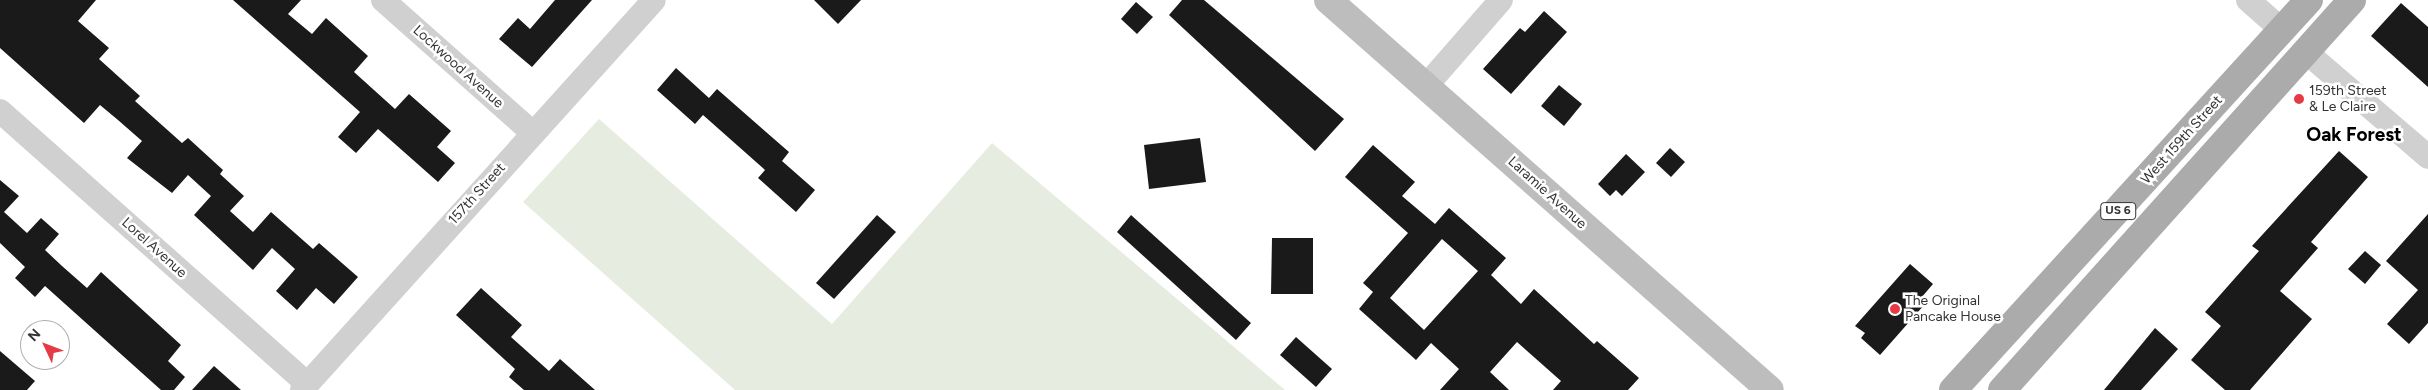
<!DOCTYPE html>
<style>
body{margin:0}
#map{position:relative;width:2428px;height:390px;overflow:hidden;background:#fff;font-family:Figtree,sans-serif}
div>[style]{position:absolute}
.green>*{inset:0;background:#e6ecdf}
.building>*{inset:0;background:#1a1a1a}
.street>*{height:24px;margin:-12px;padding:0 12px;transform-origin:12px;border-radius:12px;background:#d0d0d0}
.secondary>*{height:28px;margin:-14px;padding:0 14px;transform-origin:14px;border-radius:14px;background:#bdbdbd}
.primary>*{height:28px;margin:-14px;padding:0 14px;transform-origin:14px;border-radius:14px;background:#ababab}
.dots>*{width:14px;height:14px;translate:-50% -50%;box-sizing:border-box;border:2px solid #fff;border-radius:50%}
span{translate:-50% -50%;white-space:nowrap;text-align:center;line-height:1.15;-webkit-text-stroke:5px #fff;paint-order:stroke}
.shield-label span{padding:1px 4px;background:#fff;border:1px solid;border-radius:4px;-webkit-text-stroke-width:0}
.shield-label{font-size:12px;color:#333;font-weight:700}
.street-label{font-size:14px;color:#333}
.poi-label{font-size:14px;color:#333}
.left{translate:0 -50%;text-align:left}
.district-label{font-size:19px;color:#000;font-weight:700}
.north{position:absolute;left:20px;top:320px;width:50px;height:50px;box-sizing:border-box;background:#fff;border:1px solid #adadad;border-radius:50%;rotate:313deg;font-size:14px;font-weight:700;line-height:20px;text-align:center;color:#333}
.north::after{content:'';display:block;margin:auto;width:18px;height:22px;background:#e63946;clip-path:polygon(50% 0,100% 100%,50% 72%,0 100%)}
</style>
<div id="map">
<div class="green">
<i style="clip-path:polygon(599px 119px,832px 324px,992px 143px,1285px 390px,735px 390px,523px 202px)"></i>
</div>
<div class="building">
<i style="clip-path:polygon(0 0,96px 0,78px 21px,109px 48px,99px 59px,140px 96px,135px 101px,182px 143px,188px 138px,223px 170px,220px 174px,244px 196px,230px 211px,253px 232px,271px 212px,313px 249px,319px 243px,358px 277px,334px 304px,316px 288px,297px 310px,276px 291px,295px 269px,272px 248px,253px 270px,194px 215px,211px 196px,188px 175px,172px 193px,127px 158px,142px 141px,118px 120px,100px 105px,84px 123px,0 48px)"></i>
<i style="clip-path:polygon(233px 0,301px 0,288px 14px,312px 34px,326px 18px,368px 56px,354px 72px,395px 109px,409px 94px,451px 131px,437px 147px,455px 163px,438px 182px,378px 129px,356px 153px,338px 137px,360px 112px)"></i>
<i style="clip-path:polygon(555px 0,592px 0,532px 67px,499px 39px,518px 18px,530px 29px)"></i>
<i style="clip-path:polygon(814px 0,861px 0,838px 24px)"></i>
<i style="clip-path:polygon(1182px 0,1204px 0,1344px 119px,1315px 151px,1169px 15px)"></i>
<i style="clip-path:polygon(1136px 2px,1153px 17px,1137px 34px,1121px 19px)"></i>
<i style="clip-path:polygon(2401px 3px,2428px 27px,2428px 87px,2371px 36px)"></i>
<i style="clip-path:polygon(1544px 11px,1567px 32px,1511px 94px,1483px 69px,1520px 28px,1525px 32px)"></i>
<i style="clip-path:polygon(676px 68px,709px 98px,717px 89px,789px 152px,782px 161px,815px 190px,796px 212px,758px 178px,765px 170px,703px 115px,695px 124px,657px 90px)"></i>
<i style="clip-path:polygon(1559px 85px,1582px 104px,1564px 126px,1541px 106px)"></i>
<i style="clip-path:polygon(1200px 138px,1206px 182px,1149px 189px,1144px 145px)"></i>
<i style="clip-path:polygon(evenodd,1373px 145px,1415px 182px,1402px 196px,1435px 224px,1449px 208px,1506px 258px,1491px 275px,1521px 304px,1534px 289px,1594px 344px,1597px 341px,1639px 378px,1628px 390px,1553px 390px,1561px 381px,1517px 342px,1490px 372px,1509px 390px,1440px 390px,1459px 369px,1431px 343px,1416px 360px,1359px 309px,1373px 292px,1363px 283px,1408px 233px,1345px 177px,1373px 145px,1442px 239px,1478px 271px,1424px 330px,1390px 298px,1442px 239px)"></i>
<i style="clip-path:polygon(1670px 148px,1685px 162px,1671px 177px,1656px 163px)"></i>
<i style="clip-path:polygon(2339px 151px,2368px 177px,2311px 242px,2318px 248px,2280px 291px,2312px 319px,2250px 390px,2225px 390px,2191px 360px,2221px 326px,2205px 312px,2259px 251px,2252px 246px)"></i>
<i style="clip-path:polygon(1626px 154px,1645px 172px,1622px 196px,1616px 190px,1610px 196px,1598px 184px)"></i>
<i style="clip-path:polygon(0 180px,19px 196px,4px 212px,27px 233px,41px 218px,59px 234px,45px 250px,62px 266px,87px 288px,101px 272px,181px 345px,168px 361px,185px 377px,174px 390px,161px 390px,45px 286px,35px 297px,15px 278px,25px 267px,0 243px)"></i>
<i style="clip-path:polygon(2428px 214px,2428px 323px,2409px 344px,2387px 324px,2418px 290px,2386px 261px)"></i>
<i style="clip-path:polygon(877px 215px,896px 232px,834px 299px,816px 283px)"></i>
<i style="clip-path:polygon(1131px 215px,1251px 323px,1236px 340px,1117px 232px)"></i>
<i style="clip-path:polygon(1272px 238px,1313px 238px,1313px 294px,1271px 294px)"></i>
<i style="clip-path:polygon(2365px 251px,2381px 265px,2365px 284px,2348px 269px)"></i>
<i style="clip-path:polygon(1910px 264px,1933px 284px,1921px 298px,1925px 304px,1880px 355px,1861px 338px,1865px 333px,1855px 326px)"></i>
<i style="clip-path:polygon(481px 288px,522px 325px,511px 337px,549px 371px,560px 359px,595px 390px,524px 390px,509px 377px,515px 369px,456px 315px)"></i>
<i style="clip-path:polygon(2155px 328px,2178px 349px,2141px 390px,2104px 390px)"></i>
<i style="clip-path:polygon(1296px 337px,1332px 369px,1316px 387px,1280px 355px)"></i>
<i style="clip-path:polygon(0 351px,35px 381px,27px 390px,0 390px)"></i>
<i style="clip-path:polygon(214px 366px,241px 390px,192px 390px)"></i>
</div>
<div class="street">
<i style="left:383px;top:0;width:200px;rotate:41.6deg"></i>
<i style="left:2248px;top:0;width:45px;rotate:41.4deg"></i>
<i style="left:2306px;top:52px;width:161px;rotate:40.7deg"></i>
<i style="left:1426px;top:86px;width:114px;rotate:-48.9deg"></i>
<i style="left:0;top:111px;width:411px;rotate:41.6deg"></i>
<i style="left:302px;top:390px;width:525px;rotate:-47.93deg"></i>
</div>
<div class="secondary">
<i style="left:1328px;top:0;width:589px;rotate:41.42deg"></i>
</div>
<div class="primary">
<i style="left:1953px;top:390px;width:528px;rotate:-47.61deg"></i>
<i style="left:2002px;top:390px;width:524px;rotate:-48.09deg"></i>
</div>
<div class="dots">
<i style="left:2299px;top:99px;background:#e63946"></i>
<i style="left:1895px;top:309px;background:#e63946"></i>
</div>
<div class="shield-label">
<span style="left:2118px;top:211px">US 6</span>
</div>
<div class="street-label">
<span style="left:458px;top:67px;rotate:42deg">Lockwood Avenue</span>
<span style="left:2182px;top:140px;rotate:-48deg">West 159th Street</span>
<span style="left:1547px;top:193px;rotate:42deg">Laramie Avenue</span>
<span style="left:477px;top:194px;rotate:-48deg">157th Street</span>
<span style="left:154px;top:248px;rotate:42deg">Lorel Avenue</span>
</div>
<div class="poi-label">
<span class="left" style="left:2309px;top:99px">159th Street<br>&amp; Le Claire</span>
<span class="left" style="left:1905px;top:309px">The Original<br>Pancake House</span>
</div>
<div class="district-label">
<span style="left:2354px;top:135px">Oak Forest</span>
</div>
<div class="north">N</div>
</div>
